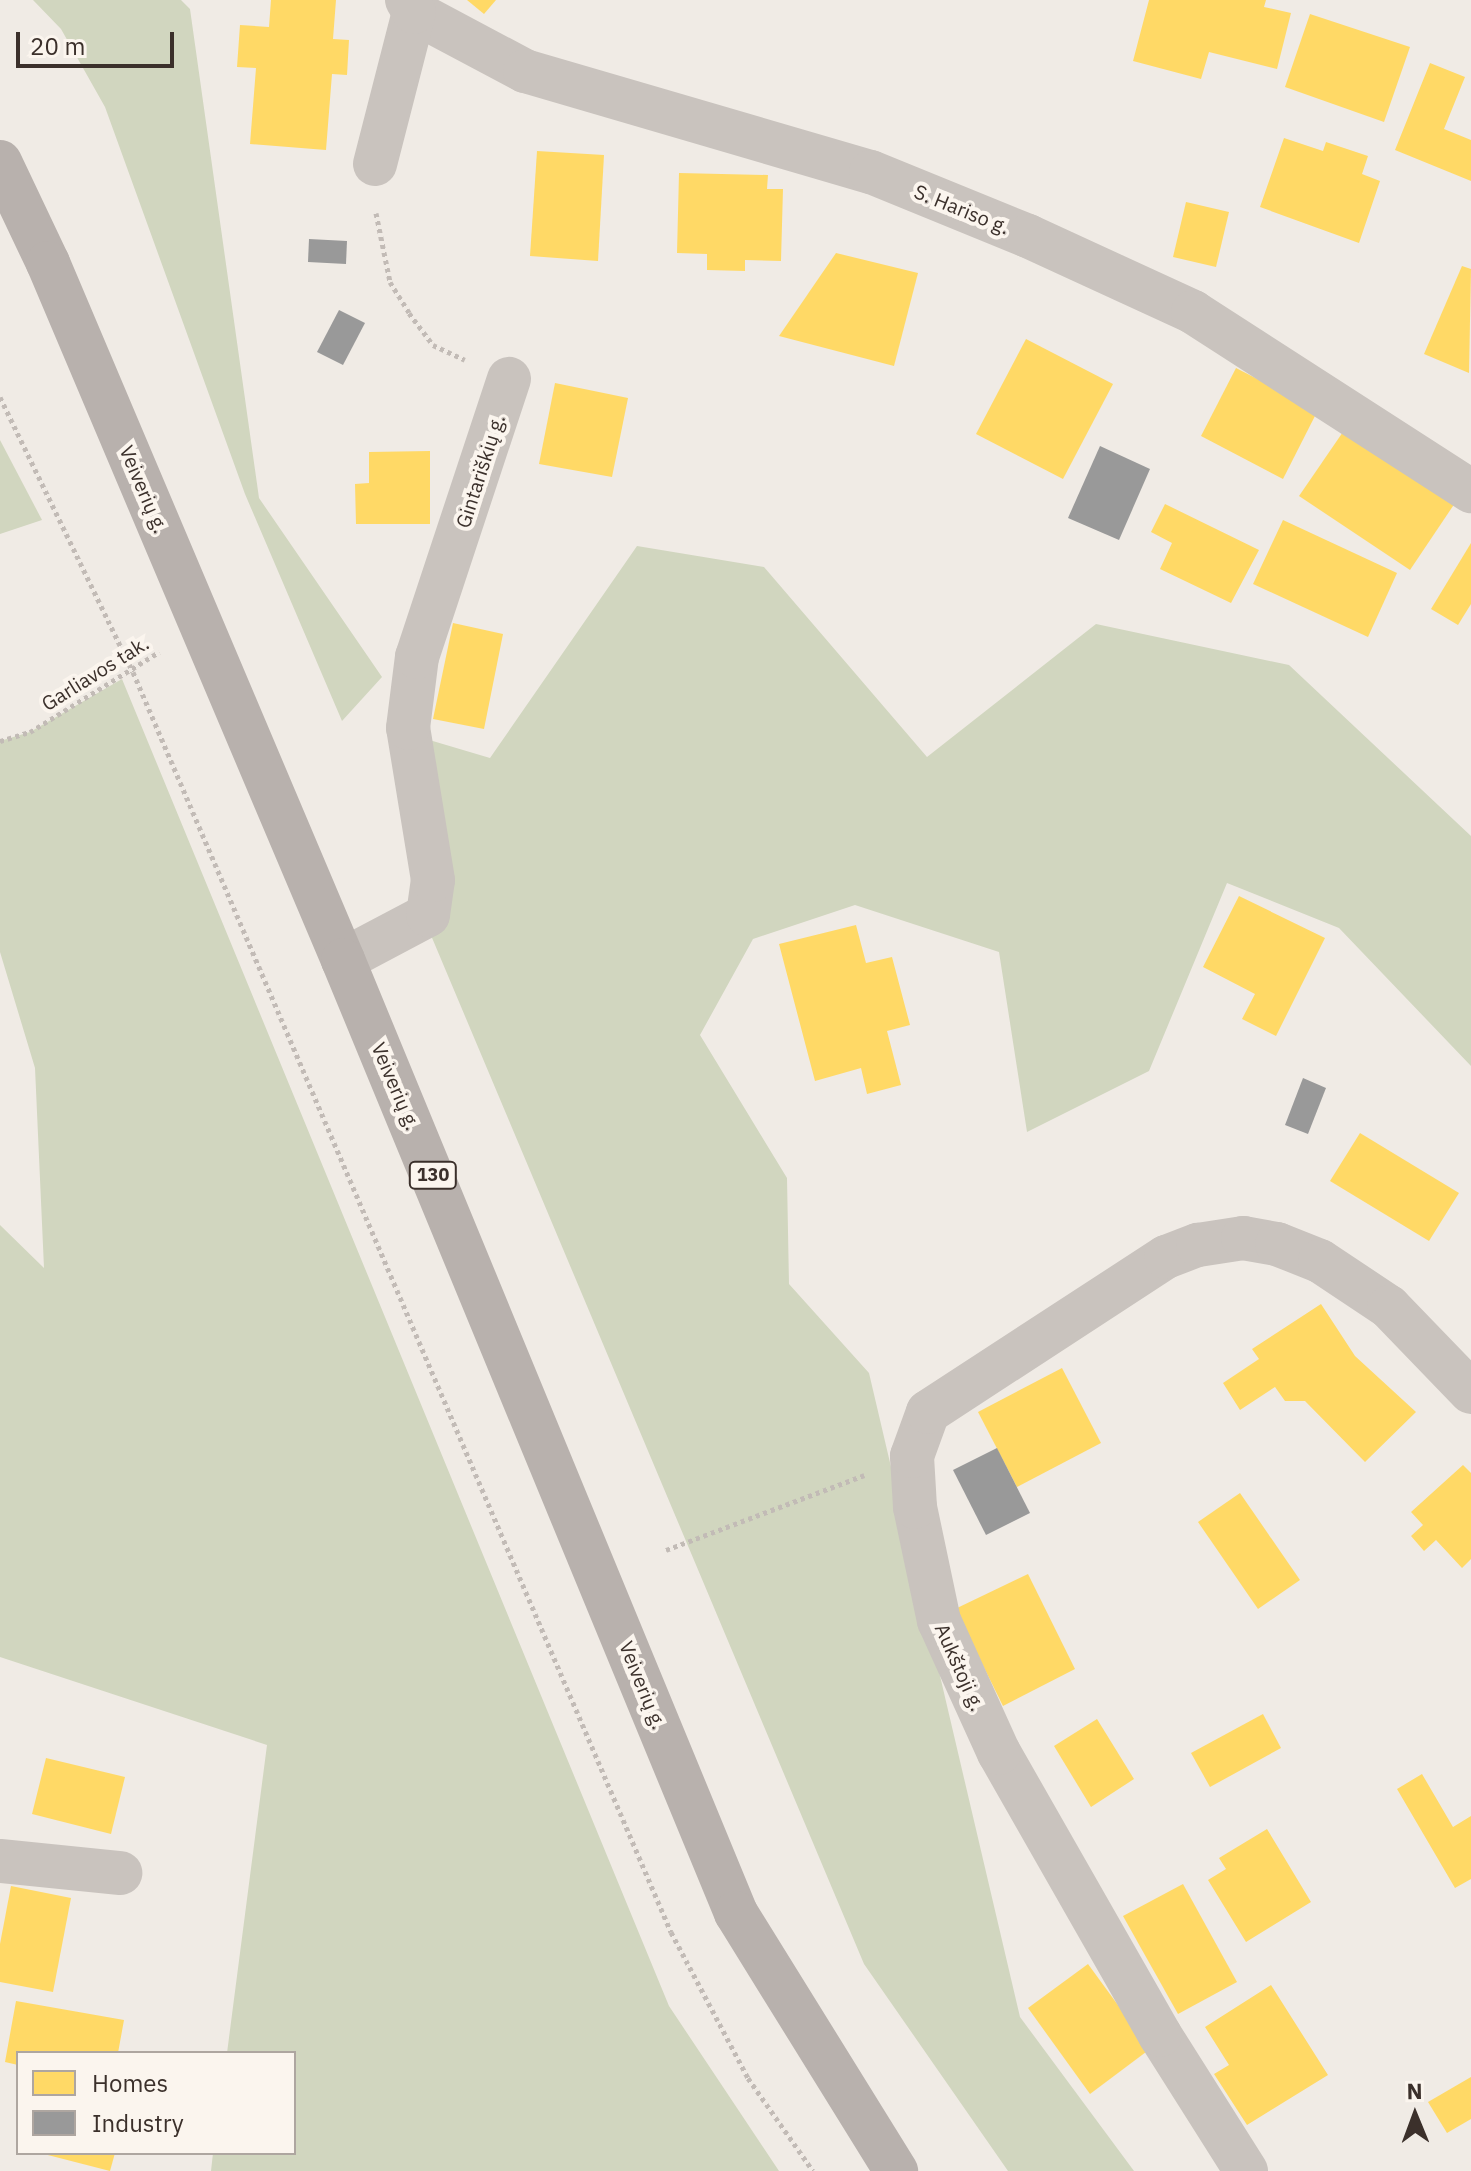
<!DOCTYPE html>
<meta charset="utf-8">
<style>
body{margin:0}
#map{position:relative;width:1471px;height:2171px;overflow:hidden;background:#f0ebe5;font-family:"IBM Plex Sans",sans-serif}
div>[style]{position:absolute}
.green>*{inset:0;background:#d1d6bf}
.homes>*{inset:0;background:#ffd966}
.industry>*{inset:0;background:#999}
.path>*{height:5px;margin-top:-2.5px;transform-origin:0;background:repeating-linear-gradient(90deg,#c2bbb6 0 4px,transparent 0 8px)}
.minor>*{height:44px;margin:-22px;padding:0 22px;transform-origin:22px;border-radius:22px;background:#c9c3be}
.major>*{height:44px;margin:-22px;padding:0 22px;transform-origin:22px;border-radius:22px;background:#b8b1ad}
span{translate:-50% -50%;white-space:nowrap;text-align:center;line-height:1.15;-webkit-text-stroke:8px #fbf5ee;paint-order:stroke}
.shield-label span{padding:2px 6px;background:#fbf5ee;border:2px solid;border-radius:6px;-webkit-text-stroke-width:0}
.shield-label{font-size:18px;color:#3b302b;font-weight:700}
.street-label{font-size:20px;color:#3b302b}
.legend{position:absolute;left:16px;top:2051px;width:280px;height:104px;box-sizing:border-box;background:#fbf5ee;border:2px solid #aea6a0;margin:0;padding:10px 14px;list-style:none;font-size:24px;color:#3b302b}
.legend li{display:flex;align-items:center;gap:16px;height:40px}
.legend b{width:40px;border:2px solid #aea6a0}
.north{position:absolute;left:1375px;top:2075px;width:80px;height:80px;-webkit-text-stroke:6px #fbf5ee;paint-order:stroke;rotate:359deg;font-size:22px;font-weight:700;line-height:32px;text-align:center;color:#3b302b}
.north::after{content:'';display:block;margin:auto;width:28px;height:36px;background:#3b302b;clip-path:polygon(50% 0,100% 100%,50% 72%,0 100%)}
.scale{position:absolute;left:16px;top:32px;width:158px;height:36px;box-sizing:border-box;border:4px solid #3b302b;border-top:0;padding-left:10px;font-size:24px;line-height:28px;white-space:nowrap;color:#3b302b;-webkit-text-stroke:6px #fbf5ee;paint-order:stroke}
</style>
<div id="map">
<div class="green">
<i style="clip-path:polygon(33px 0,181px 0,190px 9px,259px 498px,382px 677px,342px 721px,245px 494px,105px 107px,61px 29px)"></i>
<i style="clip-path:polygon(0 440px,42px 520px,0 534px)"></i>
<i style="clip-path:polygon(637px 546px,764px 567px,927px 757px,1096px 624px,1289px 665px,1471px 836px,1471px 1066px,1339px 928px,1227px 883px,1149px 1071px,1027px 1132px,999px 952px,855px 905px,753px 939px,700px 1035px,787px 1178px,789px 1284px,869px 1373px,1020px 2017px,1134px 2171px,1008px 2171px,864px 1964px,430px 933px,426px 739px,490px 758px)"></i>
<i style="clip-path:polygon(122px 679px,669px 2006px,779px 2171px,211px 2171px,213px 2153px,294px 2153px,294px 2053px,227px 2053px,267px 1745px,0 1657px,0 1225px,44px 1268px,35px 1068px,0 952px,0 741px,30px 732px)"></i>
</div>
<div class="homes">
<i style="clip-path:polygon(271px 0,336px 0,333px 39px,349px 40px,347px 75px,332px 74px,326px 150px,250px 144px,256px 68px,237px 67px,240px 25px,269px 27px)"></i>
<i style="clip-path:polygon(467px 0,496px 0,484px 14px)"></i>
<i style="clip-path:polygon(1149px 0,1266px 0,1264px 7px,1291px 13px,1277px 69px,1209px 52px,1201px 79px,1133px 61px)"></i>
<i style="clip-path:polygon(1310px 14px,1410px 47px,1384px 122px,1285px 87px)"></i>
<i style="clip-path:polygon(1430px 63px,1465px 77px,1444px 129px,1471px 140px,1471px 181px,1395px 150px)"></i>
<i style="clip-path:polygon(1284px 138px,1323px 151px,1326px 142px,1368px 156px,1362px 174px,1380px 181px,1359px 243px,1260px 207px)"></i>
<i style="clip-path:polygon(537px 151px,604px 155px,598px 261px,530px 256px)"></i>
<i style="clip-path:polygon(679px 173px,768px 175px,767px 189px,783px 189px,781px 261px,745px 260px,745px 271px,707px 270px,707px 254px,677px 253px)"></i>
<i style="clip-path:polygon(1186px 202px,1229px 212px,1216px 267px,1173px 257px)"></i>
<i style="clip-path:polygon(836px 253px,918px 273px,894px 366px,779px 336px)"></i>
<i style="clip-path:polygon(1462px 266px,1471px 269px,1469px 373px,1424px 354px)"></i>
<i style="clip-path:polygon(1026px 339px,1113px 384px,1063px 479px,976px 434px)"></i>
<i style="clip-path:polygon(1236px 368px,1318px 410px,1283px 479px,1201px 436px)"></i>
<i style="clip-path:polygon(555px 383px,628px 398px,612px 477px,539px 464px)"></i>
<i style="clip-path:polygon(1345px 429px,1455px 503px,1410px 570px,1299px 496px)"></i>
<i style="clip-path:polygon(430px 451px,430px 524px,356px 524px,355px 484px,369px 483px,369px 452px)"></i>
<i style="clip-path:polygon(1165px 504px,1259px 550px,1231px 603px,1160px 569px,1172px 543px,1151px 532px)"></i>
<i style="clip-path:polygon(1283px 520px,1397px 573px,1368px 637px,1253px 584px)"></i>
<i style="clip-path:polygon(1471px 543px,1471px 604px,1458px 625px,1431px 609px)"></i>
<i style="clip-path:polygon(453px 623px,503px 634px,484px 729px,433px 719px)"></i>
<i style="clip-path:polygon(1239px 896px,1325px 938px,1276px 1036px,1242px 1019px,1255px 994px,1203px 967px)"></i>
<i style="clip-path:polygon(856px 925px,866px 963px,892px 957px,910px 1025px,887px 1031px,901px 1085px,867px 1094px,861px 1068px,815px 1081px,779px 944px)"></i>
<i style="clip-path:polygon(1360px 1133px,1459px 1193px,1429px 1241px,1330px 1181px)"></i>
<i style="clip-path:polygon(1321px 1304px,1355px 1356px,1416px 1412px,1365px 1462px,1305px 1401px,1285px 1401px,1275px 1387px,1240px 1410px,1223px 1383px,1259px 1359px,1252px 1349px)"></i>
<i style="clip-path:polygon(1062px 1368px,1101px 1443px,1017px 1487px,978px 1412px)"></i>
<i style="clip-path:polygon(1463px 1465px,1471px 1473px,1471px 1559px,1462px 1568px,1436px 1540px,1424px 1551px,1411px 1536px,1423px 1525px,1411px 1512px)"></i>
<i style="clip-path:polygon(1240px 1493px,1300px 1580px,1258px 1609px,1198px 1522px)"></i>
<i style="clip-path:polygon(1028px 1574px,1075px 1669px,1003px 1706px,955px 1609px)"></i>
<i style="clip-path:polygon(1263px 1714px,1281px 1748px,1210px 1787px,1191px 1753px)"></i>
<i style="clip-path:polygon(1097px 1719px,1134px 1779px,1091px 1807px,1054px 1746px)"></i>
<i style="clip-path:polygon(46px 1758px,125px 1777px,111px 1834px,32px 1814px)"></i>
<i style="clip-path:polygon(1422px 1774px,1453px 1827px,1471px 1816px,1471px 1879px,1455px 1888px,1397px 1789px)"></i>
<i style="clip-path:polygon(1267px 1829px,1311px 1902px,1246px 1942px,1208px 1880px,1226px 1869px,1219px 1858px)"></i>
<i style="clip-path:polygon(1183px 1884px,1237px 1982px,1178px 2014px,1123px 1916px)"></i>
<i style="clip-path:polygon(11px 1886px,71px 1898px,53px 1992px,0 1982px,0 1944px)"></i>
<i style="clip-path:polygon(1088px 1964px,1150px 2049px,1090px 2094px,1028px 2008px)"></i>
<i style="clip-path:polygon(1271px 1985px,1328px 2075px,1247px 2125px,1214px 2074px,1229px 2065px,1205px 2027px)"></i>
<i style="clip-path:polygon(16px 2001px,124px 2020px,118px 2053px,18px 2053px,18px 2065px,5px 2062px)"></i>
<i style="clip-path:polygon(1471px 2077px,1471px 2119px,1447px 2133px,1428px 2102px)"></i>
<i style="clip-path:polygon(40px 2153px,115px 2153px,110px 2171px)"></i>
</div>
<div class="industry">
<i style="clip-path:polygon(309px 239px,347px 241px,346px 264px,308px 262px)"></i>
<i style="clip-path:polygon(339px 310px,365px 323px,343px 365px,317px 352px)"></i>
<i style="clip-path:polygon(1100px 446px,1150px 469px,1119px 540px,1068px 518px)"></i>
<i style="clip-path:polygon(1303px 1078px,1326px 1088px,1308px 1134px,1285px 1125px)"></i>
<i style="clip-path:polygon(997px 1448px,1030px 1513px,986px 1535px,953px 1470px)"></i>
</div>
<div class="path">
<i style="left:376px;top:213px;width:70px;rotate:78.5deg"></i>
<i style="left:390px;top:282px;width:36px;rotate:58deg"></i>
<i style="left:409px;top:313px;width:40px;rotate:53deg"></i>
<i style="left:433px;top:345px;width:35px;rotate:25deg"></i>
<i style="left:0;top:397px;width:305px;rotate:64.2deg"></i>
<i style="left:133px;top:672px;width:1370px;rotate:66.88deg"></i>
<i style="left:671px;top:1932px;width:165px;rotate:62.2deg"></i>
<i style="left:748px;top:2078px;width:113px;rotate:55deg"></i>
<i style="left:0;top:741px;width:31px;rotate:-17deg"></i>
<i style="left:30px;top:732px;width:152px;rotate:-31.8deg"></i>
<i style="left:666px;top:1550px;width:212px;rotate:-20.7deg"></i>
</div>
<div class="minor">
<i style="left:414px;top:12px;width:126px;rotate:28deg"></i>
<i style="left:525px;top:71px;width:360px;rotate:16.3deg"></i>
<i style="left:871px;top:172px;width:170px;rotate:22.2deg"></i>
<i style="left:1028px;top:236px;width:182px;rotate:24.7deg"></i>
<i style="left:1193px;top:312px;width:331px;rotate:32.8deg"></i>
<i style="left:375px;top:164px;width:157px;rotate:-75.6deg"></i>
<i style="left:414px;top:12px;width:14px;rotate:-120deg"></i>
<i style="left:343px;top:960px;width:96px;rotate:-27.9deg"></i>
<i style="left:428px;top:915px;width:35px;rotate:-82deg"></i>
<i style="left:433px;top:880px;width:154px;rotate:-99.3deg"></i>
<i style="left:408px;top:728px;width:72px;rotate:-82.8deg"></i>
<i style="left:417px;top:657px;width:293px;rotate:-71.7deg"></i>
<i style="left:0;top:1861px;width:121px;rotate:5.7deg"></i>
<i style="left:1246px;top:2171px;width:161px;rotate:-122.3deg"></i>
<i style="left:1160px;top:2035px;width:325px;rotate:-119.7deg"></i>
<i style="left:999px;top:1753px;width:145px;rotate:-114.4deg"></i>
<i style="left:939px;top:1621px;width:116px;rotate:-101.9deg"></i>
<i style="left:915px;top:1507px;width:51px;rotate:-93.4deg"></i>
<i style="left:912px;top:1456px;width:47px;rotate:-70deg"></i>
<i style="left:928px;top:1412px;width:284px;rotate:-33.1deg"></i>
<i style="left:1166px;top:1257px;width:34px;rotate:-21deg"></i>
<i style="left:1198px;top:1245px;width:46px;rotate:-8.8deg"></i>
<i style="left:1243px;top:1238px;width:35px;rotate:10deg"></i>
<i style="left:1277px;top:1244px;width:46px;rotate:21.6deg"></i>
<i style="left:1320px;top:1261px;width:83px;rotate:33.7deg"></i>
<i style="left:1389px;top:1307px;width:118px;rotate:46deg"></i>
</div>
<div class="major">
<i style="left:0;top:162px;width:112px;rotate:64.6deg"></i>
<i style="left:48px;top:263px;width:757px;rotate:67.06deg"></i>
<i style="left:343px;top:960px;width:1031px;rotate:67.59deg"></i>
<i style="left:736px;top:1913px;width:304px;rotate:58.2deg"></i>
</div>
<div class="shield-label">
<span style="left:433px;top:1175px">130</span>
</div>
<div class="street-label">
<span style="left:962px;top:209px;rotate:22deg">S. Hariso g.</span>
<span style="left:480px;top:471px;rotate:-72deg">Gintariškių g.</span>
<span style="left:144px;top:489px;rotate:67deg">Veiverių g.</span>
<span style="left:95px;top:673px;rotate:-32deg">Garliavos tak.</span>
<span style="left:396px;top:1086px;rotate:67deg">Veiverių g.</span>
<span style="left:960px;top:1667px;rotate:66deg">Aukštoji g.</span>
<span style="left:643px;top:1685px;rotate:68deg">Veiverių g.</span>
</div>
<ul class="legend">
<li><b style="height:22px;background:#ffd966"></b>Homes</li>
<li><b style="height:22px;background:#999"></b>Industry</li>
</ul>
<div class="north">N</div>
<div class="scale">20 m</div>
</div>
